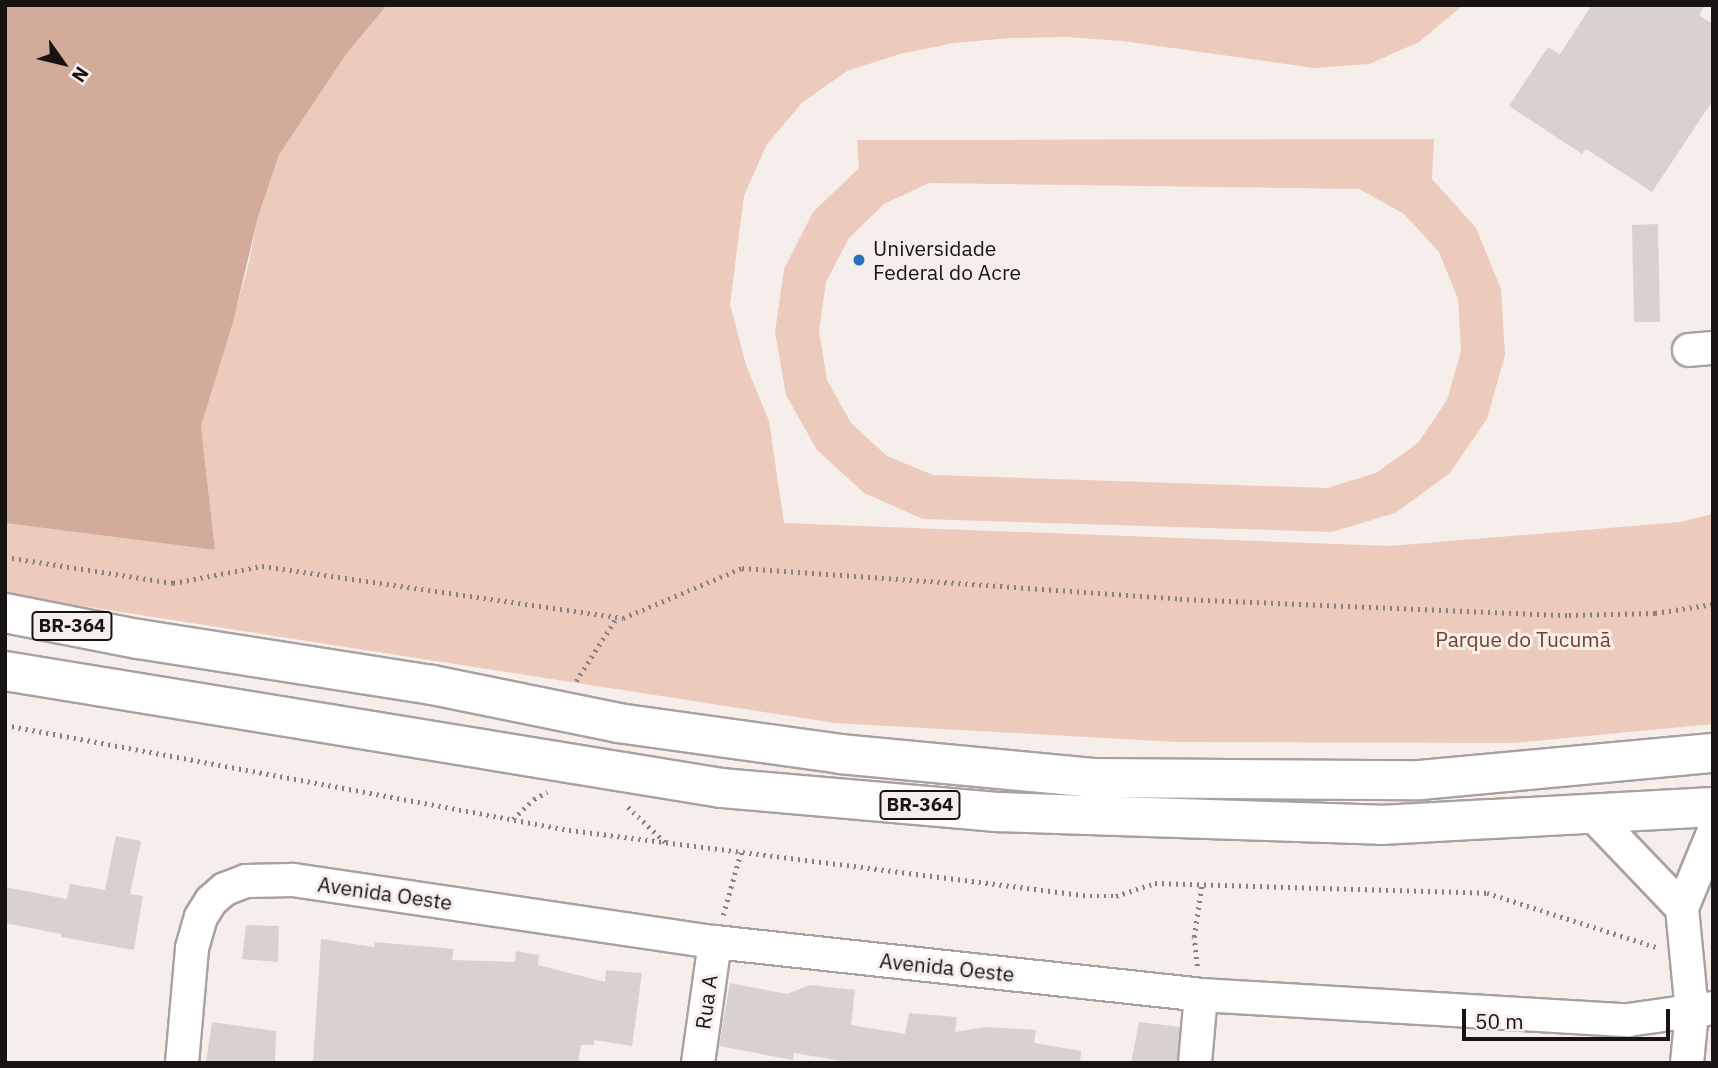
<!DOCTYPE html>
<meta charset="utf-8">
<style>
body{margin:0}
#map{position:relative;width:1718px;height:1068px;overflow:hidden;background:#f6eeeb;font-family:"IBM Plex Sans",sans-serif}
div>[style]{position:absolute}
.green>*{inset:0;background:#eccbbd}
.water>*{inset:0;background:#d2ab9b}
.building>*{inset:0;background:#d9d1ce}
.path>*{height:4.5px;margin-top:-2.25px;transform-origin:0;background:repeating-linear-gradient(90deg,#86817f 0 2px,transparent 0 7px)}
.roads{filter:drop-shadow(2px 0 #a9a19e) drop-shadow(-2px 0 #a9a19e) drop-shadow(0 2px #a9a19e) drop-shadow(0 -2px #a9a19e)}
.minor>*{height:32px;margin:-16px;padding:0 16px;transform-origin:16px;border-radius:16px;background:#fff}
.primary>*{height:38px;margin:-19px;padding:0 19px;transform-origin:19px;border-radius:19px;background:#fff}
.dots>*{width:19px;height:19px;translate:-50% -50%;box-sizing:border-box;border:4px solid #f6eeeb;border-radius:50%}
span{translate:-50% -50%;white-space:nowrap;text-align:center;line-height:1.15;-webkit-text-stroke:6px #f6eeeb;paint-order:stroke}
.shield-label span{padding:2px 5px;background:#f6eeeb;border:2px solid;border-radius:5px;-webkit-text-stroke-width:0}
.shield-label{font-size:19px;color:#171413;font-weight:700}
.poi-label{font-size:21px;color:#171413}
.left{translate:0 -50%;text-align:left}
.park-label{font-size:21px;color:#75412a}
.street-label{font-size:21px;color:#171413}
.frame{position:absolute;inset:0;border:7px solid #171413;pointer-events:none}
.north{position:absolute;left:28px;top:28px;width:70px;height:70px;-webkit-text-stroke:5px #f6eeeb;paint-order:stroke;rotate:124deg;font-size:19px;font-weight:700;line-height:28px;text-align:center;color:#171413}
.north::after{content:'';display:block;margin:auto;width:24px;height:32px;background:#171413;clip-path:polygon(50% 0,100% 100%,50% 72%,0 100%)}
.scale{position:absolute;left:1462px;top:1009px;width:208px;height:32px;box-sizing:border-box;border:4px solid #171413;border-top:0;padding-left:9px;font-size:21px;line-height:24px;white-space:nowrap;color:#171413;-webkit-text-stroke:5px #f6eeeb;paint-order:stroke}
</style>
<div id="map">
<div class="green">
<i style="clip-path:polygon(387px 5px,1463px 5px,1419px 42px,1369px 64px,1314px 68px,1122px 41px,1067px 37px,1010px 38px,954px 43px,900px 54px,847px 71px,803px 102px,767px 144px,744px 196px,730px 304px,746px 365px,769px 421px,784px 523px,1390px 546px,1680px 522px,1713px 514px,1713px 724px,1513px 743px,1177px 742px,835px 723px,5px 594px,5px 523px,215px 550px,201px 426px,247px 271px,258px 217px,279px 155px,347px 53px)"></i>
<i style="clip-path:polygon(evenodd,1434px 139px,1432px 179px,1476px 228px,1501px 289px,1505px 355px,1487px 419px,1449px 474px,1395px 513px,1332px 532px,923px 519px,864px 493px,817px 450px,786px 395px,775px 332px,784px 269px,813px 212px,859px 168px,857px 140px,1434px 139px,929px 183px,1359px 189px,1404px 214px,1439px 252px,1458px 299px,1461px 351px,1447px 400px,1418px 443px,1376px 473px,1327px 488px,933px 475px,887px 456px,851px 423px,827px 380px,819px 331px,826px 282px,849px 238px,884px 204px,929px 183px)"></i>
</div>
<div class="water">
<i style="clip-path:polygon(5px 5px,387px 5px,347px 53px,279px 155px,258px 217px,233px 322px,201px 426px,215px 550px,5px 523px)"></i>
</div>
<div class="building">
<i style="clip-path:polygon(1592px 5px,1705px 5px,1699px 15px,1713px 24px,1713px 100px,1652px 192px,1586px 149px,1582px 154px,1509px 106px,1548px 47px,1560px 54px)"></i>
<i style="clip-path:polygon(1658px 224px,1660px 322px,1634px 322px,1632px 225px)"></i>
<i style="clip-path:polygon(116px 836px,141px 841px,130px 894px,143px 896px,134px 950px,61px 937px,61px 934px,5px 923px,5px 887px,67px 899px,70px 884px,105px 890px)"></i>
<i style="clip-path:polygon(246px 925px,279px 926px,278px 962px,242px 959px)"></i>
<i style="clip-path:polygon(321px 939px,374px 947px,375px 942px,454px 949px,452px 960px,515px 962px,516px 951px,539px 955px,538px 965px,605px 982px,606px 970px,642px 973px,632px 1046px,594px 1040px,594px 1045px,581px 1045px,578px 1063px,313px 1063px)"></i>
<i style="clip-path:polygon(730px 983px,787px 994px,810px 985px,855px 990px,851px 1025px,905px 1034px,909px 1013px,957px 1017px,955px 1032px,985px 1027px,1036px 1030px,1034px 1043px,1081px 1051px,1080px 1063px,854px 1063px,794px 1053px,793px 1060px,719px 1046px)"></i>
<i style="clip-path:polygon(212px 1022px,276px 1031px,275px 1063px,206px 1063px)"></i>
<i style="clip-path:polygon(1139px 1022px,1180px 1027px,1177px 1063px,1131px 1063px)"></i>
</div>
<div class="path">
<i style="left:5px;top:557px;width:170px;rotate:8.8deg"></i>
<i style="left:173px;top:583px;width:91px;rotate:-10.8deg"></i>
<i style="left:262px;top:566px;width:365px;rotate:8.2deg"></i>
<i style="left:623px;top:618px;width:129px;rotate:-22.8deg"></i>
<i style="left:742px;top:568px;width:439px;rotate:4deg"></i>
<i style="left:1180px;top:599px;width:389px;rotate:2.4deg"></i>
<i style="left:1569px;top:615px;width:86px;rotate:-1.3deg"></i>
<i style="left:1655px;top:613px;width:59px;rotate:-8.8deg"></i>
<i style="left:576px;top:681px;width:76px;rotate:-57.4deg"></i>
<i style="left:5px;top:725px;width:574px;rotate:10.55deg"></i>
<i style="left:569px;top:830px;width:525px;rotate:7.22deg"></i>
<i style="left:1090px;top:896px;width:26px"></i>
<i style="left:1116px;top:896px;width:41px;rotate:-18.4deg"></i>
<i style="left:1155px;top:883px;width:332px;rotate:1.7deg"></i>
<i style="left:1487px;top:893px;width:177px;rotate:17.7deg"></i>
<i style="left:628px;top:807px;width:51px;rotate:43.4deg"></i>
<i style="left:513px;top:819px;width:29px;rotate:-44deg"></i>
<i style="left:534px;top:799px;width:15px;rotate:-28deg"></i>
<i style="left:723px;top:915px;width:66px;rotate:-74.1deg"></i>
<i style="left:1197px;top:966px;width:29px;rotate:-96deg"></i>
<i style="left:1194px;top:937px;width:55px;rotate:-81.6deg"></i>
</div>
<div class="roads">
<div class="minor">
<i style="left:1689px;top:350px;width:24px;rotate:-5deg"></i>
<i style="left:1594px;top:816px;width:127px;rotate:46.3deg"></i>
<i style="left:182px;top:1063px;width:115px;rotate:-85deg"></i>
<i style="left:192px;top:948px;width:32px;rotate:-74deg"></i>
<i style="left:201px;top:917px;width:19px;rotate:-58deg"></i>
<i style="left:211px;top:901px;width:18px;rotate:-41deg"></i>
<i style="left:225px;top:889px;width:22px;rotate:-21deg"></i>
<i style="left:246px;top:881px;width:47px;rotate:-1.2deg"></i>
<i style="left:293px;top:880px;width:427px;rotate:8.4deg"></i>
<i style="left:715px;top:942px;width:489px;rotate:6.2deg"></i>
<i style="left:1201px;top:995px;width:428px;rotate:3.4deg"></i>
<i style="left:1628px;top:1020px;width:86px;rotate:-8deg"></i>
<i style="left:698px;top:1063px;width:122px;rotate:-82deg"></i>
<i style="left:1195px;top:1063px;width:68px;rotate:-85deg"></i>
<i style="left:1687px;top:1063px;width:51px;rotate:-84.4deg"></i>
<i style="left:1692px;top:1012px;width:104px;rotate:-95.5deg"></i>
<i style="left:1682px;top:908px;width:81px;rotate:-67.5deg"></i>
</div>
<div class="primary">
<i style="left:5px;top:613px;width:136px;rotate:11.1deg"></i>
<i style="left:138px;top:639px;width:298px;rotate:8.9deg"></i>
<i style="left:432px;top:685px;width:190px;rotate:11.5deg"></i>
<i style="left:618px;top:723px;width:224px;rotate:7.9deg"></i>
<i style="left:840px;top:754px;width:254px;rotate:5.4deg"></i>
<i style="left:1093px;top:778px;width:327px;rotate:0.4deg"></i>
<i style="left:1420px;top:780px;width:294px;rotate:-5.3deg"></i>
<i style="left:5px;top:671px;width:726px;rotate:9.27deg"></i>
<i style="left:722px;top:788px;width:277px;rotate:5deg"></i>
<i style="left:998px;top:812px;width:383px;rotate:1.9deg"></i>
<i style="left:1381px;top:825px;width:332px;rotate:-3.1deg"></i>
</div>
</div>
<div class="dots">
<i style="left:859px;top:260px;background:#2970c1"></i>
</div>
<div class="shield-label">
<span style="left:72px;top:626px">BR-364</span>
<span style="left:920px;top:805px">BR-364</span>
</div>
<div class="poi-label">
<span class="left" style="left:873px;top:260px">Universidade<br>Federal do Acre</span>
</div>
<div class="park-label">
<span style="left:1523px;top:639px">Parque do Tucumã</span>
</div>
<div class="street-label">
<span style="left:385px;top:893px;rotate:8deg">Avenida Oeste</span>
<span style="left:947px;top:967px;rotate:6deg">Avenida Oeste</span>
<span style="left:706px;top:1002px;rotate:-82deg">Rua A</span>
</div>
<div class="frame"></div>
<div class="north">N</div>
<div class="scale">50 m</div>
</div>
